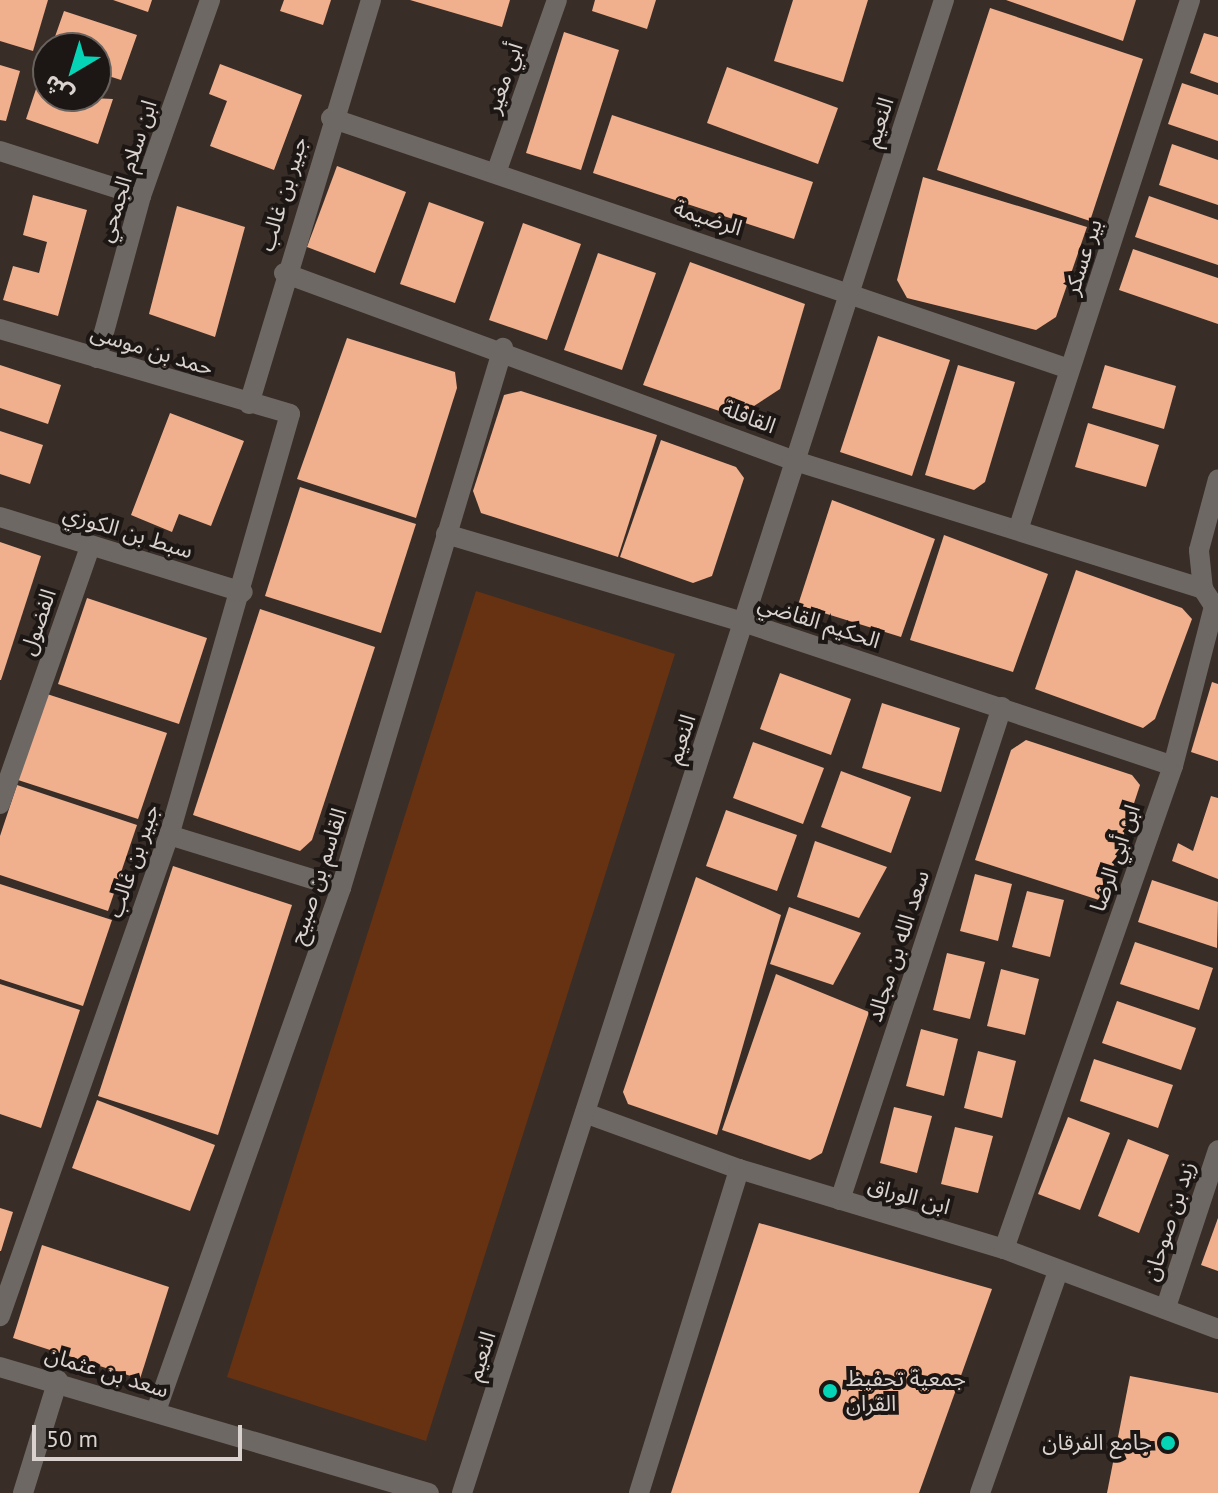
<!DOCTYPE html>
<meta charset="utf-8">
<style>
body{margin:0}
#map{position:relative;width:1218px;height:1493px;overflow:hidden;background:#392d27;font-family:"PT Sans","Noto Sans Arabic",sans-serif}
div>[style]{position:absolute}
.green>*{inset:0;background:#663211}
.building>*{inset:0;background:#f0af8d}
.minor>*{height:20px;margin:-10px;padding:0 10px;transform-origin:10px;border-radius:10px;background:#6e6865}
.dots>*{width:22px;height:22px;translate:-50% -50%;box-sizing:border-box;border:4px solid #1c1714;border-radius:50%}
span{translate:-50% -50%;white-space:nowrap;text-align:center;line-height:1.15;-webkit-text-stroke:8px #1c1714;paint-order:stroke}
.street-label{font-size:22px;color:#dad2ce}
.poi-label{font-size:22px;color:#dad2ce}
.left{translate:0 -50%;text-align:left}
.right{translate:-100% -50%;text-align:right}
.north{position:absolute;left:32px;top:32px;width:80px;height:80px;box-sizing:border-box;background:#1c1714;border:2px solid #68625e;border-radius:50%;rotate:218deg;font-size:22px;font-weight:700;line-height:32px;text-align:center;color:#dad2ce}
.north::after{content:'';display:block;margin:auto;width:28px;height:36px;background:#05d5b6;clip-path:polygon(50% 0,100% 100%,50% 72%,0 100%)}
.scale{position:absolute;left:32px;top:1425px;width:210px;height:36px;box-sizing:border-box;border:4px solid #dad2ce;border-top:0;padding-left:10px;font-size:24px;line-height:28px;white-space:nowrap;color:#dad2ce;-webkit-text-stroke:6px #1c1714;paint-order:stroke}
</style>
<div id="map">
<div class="green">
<i style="clip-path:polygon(476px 591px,675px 654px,426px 1441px,227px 1377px)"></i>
</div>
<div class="building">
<i style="clip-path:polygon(0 0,48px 0,33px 51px,0 41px)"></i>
<i style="clip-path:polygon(113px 0,152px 0,148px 12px)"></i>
<i style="clip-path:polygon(284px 0,331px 0,323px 25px,280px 11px)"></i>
<i style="clip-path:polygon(410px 0,510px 0,502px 27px)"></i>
<i style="clip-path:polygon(595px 0,656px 0,647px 29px,592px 11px)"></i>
<i style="clip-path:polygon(793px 0,868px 0,843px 82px,774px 61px)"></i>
<i style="clip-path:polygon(1006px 0,1136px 0,1123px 41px)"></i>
<i style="clip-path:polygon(990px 8px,1143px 59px,1090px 221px,937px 170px)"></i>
<i style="clip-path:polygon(64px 11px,137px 35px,121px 80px,96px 72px,96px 48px,51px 48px)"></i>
<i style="clip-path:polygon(564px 32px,619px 50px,581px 170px,526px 153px)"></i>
<i style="clip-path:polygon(1204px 33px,1218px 37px,1218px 83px,1190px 73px)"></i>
<i style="clip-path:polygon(220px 64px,302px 95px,274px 170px,210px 146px,227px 101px,209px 94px)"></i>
<i style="clip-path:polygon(0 65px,20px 71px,6px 121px,0 120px)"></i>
<i style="clip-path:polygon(727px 67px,838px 108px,818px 164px,707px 123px)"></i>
<i style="clip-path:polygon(41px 74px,48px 76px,48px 96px,113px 99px,98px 144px,26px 119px)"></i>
<i style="clip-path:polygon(1182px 83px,1218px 95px,1218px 141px,1168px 124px)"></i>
<i style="clip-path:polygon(612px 115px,813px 182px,794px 239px,593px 173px)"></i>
<i style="clip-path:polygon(1172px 144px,1218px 160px,1218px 205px,1159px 185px)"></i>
<i style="clip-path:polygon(337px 166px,406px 192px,375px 273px,307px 247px)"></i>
<i style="clip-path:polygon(923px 177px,1087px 227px,1056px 317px,1036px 330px,907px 298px,897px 280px)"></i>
<i style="clip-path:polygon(33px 195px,87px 210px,58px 316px,3px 300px,13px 266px,39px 273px,47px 242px,23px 235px)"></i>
<i style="clip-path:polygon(1149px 196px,1218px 220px,1218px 265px,1135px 237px)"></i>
<i style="clip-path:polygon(429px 202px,484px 222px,455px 303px,400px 284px)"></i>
<i style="clip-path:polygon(177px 206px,245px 227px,215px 337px,149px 314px)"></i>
<i style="clip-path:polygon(523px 223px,581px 244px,547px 340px,489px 320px)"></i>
<i style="clip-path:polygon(1133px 249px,1218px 278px,1218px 324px,1119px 290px)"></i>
<i style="clip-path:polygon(598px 253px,656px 273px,622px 370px,564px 350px)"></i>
<i style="clip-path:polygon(690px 262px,805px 304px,780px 389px,737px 417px,643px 385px)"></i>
<i style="clip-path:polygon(878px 336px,950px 360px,912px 476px,840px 452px)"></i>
<i style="clip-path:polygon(347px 338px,455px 372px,457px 388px,416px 518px,297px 479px)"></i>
<i style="clip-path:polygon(0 365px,61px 385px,48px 424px,0 408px)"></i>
<i style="clip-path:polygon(958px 365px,1015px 382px,985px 482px,974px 490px,925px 475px)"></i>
<i style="clip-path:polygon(1105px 365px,1176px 386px,1164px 429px,1092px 408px)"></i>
<i style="clip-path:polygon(521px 391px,657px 435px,618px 557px,481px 513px,473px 491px,504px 395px)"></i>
<i style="clip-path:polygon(170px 413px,244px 441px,211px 526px,179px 514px,172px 532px,131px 515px)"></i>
<i style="clip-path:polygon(1088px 423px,1159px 445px,1146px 487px,1075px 467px)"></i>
<i style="clip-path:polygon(0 431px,43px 445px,30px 484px,0 474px)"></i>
<i style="clip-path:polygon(661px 440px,736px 467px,744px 478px,712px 576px,693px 583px,620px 557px)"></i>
<i style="clip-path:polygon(300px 487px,416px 524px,381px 633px,265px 596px)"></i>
<i style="clip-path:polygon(832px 500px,935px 539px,901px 637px,798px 605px)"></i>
<i style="clip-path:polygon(944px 535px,1048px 574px,1013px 672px,910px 640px)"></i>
<i style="clip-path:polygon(0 542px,41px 556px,1px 680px,0 680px)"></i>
<i style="clip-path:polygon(1076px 570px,1182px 608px,1192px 619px,1155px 719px,1143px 728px,1035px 689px)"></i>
<i style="clip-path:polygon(87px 598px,207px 638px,179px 724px,58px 684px)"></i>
<i style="clip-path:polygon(260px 609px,375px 647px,312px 840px,300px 851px,193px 815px)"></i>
<i style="clip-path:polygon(780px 673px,851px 699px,831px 755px,760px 729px)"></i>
<i style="clip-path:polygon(1212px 682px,1218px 684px,1218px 761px,1191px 752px)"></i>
<i style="clip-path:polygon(47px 694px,167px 733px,138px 819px,18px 780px)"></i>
<i style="clip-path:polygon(882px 703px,960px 728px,941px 792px,862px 768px)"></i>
<i style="clip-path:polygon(1026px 740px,1132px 775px,1140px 785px,1102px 901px,975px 860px,1011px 750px)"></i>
<i style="clip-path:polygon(753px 742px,824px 768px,803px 824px,733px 798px)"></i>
<i style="clip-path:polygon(841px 771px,911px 797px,891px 853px,821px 827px)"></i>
<i style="clip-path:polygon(17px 785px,137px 825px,108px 911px,0 875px,0 836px)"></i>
<i style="clip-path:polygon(1211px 796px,1218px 798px,1218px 879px,1172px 861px,1178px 843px,1193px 851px)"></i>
<i style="clip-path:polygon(726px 810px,797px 835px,777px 891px,706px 866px)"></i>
<i style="clip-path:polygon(815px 841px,887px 867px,859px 918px,797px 897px)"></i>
<i style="clip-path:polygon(173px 866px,292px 905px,218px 1135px,98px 1096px)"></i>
<i style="clip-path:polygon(975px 874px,1012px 884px,998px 941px,960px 931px)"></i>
<i style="clip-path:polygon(696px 877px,781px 915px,717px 1135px,628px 1104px,623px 1092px)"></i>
<i style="clip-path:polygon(1152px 880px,1218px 902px,1217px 948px,1138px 922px)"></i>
<i style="clip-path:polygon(0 884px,112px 920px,83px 1006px,0 979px)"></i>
<i style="clip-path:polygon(1027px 891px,1064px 900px,1050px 957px,1012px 947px)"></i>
<i style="clip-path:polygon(789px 907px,861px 933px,833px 985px,770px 964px)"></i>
<i style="clip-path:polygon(1135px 942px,1213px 968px,1199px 1010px,1120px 984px)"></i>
<i style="clip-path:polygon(947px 953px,985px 962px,970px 1019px,933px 1010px)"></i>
<i style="clip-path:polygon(1001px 969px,1039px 979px,1025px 1035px,987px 1026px)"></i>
<i style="clip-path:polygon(776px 974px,869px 1012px,822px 1153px,810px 1160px,722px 1130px)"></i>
<i style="clip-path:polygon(0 984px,80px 1010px,41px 1128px,0 1114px)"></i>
<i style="clip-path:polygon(1117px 1001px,1196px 1028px,1181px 1070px,1102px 1043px)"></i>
<i style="clip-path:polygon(921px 1029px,958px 1039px,944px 1096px,906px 1086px)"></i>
<i style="clip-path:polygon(978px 1051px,1016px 1061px,1002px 1118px,964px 1108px)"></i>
<i style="clip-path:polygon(1094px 1059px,1173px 1085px,1158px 1128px,1080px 1101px)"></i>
<i style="clip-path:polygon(97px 1100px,215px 1145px,190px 1211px,72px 1168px)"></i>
<i style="clip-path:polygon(894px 1107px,932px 1116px,917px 1173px,880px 1163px)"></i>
<i style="clip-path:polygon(1068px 1117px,1110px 1133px,1080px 1210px,1038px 1194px)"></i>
<i style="clip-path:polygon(955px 1127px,993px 1136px,978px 1193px,941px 1184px)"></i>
<i style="clip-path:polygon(1128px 1139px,1169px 1155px,1139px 1233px,1098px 1216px)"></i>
<i style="clip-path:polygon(0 1208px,13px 1212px,1px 1251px,0 1251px)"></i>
<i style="clip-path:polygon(1218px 1218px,1218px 1271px,1201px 1265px)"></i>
<i style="clip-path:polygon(759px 1223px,992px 1289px,919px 1493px,671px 1493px)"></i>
<i style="clip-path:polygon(42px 1245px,169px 1287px,140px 1379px,13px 1338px)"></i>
<i style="clip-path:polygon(1130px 1376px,1218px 1393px,1218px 1493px,1107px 1493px)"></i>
</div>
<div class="minor">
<i style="left:331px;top:118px;width:780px;rotate:18.78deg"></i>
<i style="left:0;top:151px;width:148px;rotate:17.7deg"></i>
<i style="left:496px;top:173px;width:183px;rotate:-70.6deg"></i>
<i style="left:284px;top:273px;width:541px;rotate:20.21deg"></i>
<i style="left:792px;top:460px;width:431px;rotate:17.4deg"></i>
<i style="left:0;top:329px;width:302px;rotate:16.3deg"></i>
<i style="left:290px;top:414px;width:438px;rotate:106deg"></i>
<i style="left:169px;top:835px;width:510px;rotate:109.36deg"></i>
<i style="left:97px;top:358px;width:168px;rotate:-74.8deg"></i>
<i style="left:141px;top:196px;width:208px;rotate:-70.6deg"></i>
<i style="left:249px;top:404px;width:422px;rotate:-73.2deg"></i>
<i style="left:0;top:517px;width:254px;rotate:17.2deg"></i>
<i style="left:1019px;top:527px;width:554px;rotate:-72.02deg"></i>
<i style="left:446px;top:534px;width:310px;rotate:16.5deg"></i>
<i style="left:743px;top:622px;width:453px;rotate:18.5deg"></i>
<i style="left:0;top:804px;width:272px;rotate:-70.7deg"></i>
<i style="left:169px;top:835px;width:180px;rotate:17.1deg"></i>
<i style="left:585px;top:1113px;width:164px;rotate:20deg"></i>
<i style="left:739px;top:1169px;width:277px;rotate:16.8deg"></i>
<i style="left:1004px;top:1249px;width:228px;rotate:20.5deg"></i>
<i style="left:840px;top:1200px;width:519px;rotate:-71.81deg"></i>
<i style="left:1004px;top:1249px;width:512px;rotate:-70.72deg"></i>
<i style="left:1173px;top:766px;width:165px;rotate:-75.6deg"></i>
<i style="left:1214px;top:606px;width:20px;rotate:-123deg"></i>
<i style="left:1203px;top:589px;width:39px;rotate:-96deg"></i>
<i style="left:1199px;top:550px;width:73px;rotate:-75deg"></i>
<i style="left:1166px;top:1307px;width:165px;rotate:-71.7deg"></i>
<i style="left:0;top:1367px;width:447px;rotate:16.4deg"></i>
<i style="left:156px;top:1411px;width:555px;rotate:-70.52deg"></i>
<i style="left:341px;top:888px;width:564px;rotate:-73.3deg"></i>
<i style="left:23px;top:1493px;width:118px;rotate:-72.8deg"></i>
<i style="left:462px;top:1493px;width:1569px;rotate:-72.11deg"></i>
<i style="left:639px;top:1493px;width:339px;rotate:-72.8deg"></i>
<i style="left:980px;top:1493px;width:232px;rotate:-70.6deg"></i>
</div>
<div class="dots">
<i style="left:830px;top:1391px;background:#05d5b6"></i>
<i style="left:1168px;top:1443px;background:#05d5b6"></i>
</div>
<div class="street-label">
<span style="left:504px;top:78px;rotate:-71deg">أبي مغير</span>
<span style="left:879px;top:122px;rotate:-72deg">النعيم</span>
<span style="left:127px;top:171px;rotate:-72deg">ابن سلام الجمحي</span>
<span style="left:283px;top:194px;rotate:-73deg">جبير بن غالب</span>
<span style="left:708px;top:218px;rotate:18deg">الرضيمة</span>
<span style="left:1083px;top:257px;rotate:-72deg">بير عسكر</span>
<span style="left:152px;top:350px;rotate:17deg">حمد بن موسى</span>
<span style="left:749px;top:417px;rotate:21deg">القافلة</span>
<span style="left:128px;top:532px;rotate:17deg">سبط بن الكوزي</span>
<span style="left:38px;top:622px;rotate:-71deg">الفضول</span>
<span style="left:819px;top:622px;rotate:18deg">الحكيم القاضي</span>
<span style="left:681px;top:739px;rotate:-72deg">النعيم</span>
<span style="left:1115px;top:858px;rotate:-71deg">ابن أبي الرضا</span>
<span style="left:133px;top:861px;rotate:-71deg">جبير بن غالب</span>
<span style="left:318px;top:876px;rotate:-72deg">القاسم بن صبيح</span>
<span style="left:898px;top:946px;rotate:-72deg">سعد الله بن مجالد</span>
<span style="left:909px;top:1196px;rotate:16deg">ابن الوراق</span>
<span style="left:1169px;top:1221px;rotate:-72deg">زيد بن صوحان</span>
<span style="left:481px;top:1356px;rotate:-72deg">النعيم</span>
<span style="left:107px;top:1372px;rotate:17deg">سعد بن عثمان</span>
</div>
<div class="poi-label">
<span class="left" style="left:846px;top:1391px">جمعية تحفيظ<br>القران</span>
<span class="right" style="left:1152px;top:1443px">جامع الفرقان</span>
</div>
<div class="north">ش</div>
<div class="scale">50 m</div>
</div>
